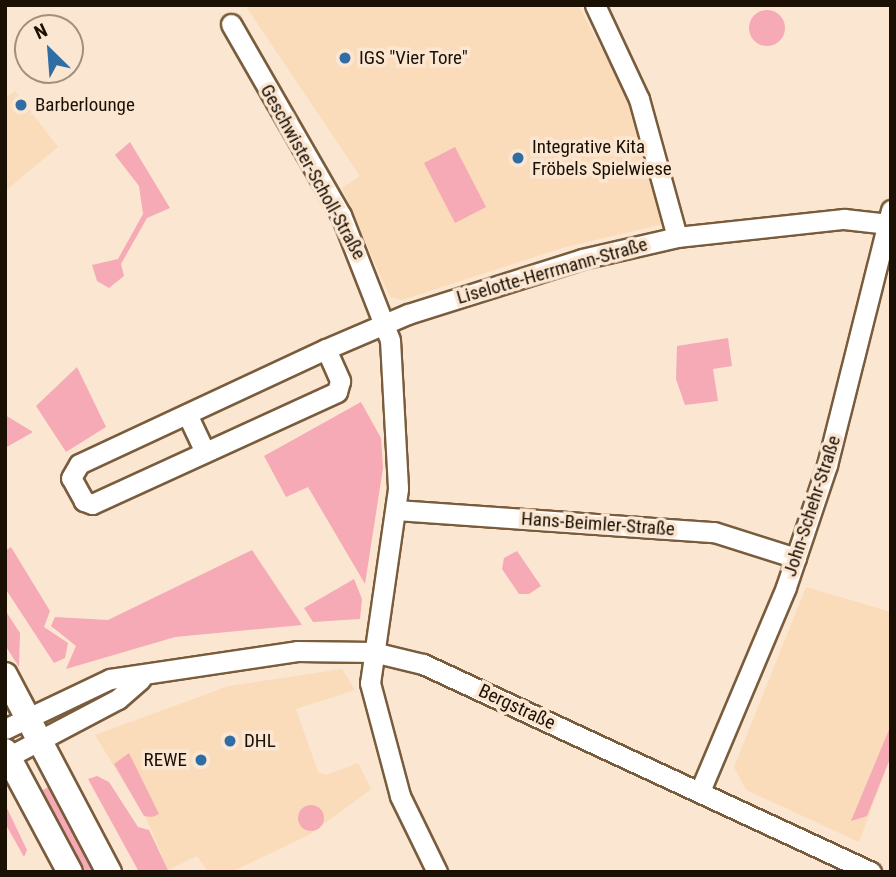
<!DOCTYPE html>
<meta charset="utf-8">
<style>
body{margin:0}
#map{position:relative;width:896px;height:877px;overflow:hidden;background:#fbe6d1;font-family:"Roboto Condensed",sans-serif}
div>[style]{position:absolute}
.built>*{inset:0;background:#fadbba}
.green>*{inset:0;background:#f5aab6}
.round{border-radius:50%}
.roads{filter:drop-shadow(2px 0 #795c3c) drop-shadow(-2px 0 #795c3c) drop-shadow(0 2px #795c3c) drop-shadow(0 -2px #795c3c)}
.minor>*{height:19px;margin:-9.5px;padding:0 9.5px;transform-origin:9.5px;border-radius:9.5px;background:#fff}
.major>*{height:24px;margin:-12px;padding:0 12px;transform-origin:12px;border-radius:12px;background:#fff}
.dots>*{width:19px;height:19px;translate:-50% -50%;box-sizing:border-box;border:4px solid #fbe6d1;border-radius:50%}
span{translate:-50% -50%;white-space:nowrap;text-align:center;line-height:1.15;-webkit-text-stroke:7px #fbe6d1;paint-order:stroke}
.poi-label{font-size:19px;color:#1b1004}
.left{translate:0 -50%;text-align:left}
.right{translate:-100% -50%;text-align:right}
.street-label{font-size:19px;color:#1b1004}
.frame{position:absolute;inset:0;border:7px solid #1b1004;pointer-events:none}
.north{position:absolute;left:14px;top:14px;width:70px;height:70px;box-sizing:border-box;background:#fbe6d1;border:2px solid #a1907f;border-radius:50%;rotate:335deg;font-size:19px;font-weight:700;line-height:28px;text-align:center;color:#1b1004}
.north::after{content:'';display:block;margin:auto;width:24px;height:32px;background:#2f6da4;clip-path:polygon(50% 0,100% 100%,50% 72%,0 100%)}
</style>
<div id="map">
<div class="built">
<i style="clip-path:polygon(245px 5px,578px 5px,627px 97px,664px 219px,660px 225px,565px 247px,402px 300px,390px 297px,342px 188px,360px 176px)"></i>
<i style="clip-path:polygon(15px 91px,58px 147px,5px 191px,5px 98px)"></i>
<i style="clip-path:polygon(806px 587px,891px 612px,891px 756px,859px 842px,746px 790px,734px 767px)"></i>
<i style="clip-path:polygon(342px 669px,355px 690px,296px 709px,318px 772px,326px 775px,358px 763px,371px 789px,309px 835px,231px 872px,208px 872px,197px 856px,168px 870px,147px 820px,95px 735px,229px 686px)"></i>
</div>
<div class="green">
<i class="round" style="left:749px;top:10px;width:36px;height:36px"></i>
<i style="clip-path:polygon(130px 142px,170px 208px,147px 218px,121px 264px,124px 276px,109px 288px,97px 281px,92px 265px,118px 259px,143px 214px,139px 186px,115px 155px)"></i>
<i style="clip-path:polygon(455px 147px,486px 207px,455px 223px,424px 163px)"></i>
<i style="clip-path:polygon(728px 338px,732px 366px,713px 369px,718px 401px,685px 405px,676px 379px,677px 346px)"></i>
<i style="clip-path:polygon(77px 367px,106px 427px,66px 452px,36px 406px)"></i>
<i style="clip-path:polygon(361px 402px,381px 438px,383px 468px,365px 584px,308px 487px,286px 497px,264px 456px)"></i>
<i style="clip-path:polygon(5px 415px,33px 432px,5px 448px)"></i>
<i style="clip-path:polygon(11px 547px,50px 611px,44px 627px,68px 643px,65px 658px,54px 663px,5px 588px,5px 551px)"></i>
<i style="clip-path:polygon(252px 550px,302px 625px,175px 637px,66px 669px,76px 646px,51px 626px,55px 617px,108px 620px)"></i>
<i style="clip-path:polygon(517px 551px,541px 586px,529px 594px,519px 594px,502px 569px,504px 558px)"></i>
<i style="clip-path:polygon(354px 579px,362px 599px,360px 619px,313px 622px,304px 608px)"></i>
<i style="clip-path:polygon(5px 610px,20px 633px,19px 667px,5px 645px)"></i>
<i style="clip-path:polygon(891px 725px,891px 756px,867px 816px,851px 821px)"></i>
<i style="clip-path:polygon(129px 753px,159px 814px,152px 817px,144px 816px,114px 764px)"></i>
<i style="clip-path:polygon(97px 776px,109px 782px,138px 827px,149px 830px,168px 870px,139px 872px,88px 779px)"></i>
<i style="clip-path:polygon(50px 786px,96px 872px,84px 872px,41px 791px)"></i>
<i style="clip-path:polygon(5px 804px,27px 850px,24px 857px,5px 823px)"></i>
<i class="round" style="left:298px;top:805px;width:26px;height:26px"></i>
</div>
<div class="roads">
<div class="minor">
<i style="left:595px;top:5px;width:104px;rotate:64.9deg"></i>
<i style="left:639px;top:99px;width:143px;rotate:74.6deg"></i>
<i style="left:231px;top:24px;width:220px;rotate:60.1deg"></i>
<i style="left:341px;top:215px;width:134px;rotate:68.6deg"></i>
<i style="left:390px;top:340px;width:149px;rotate:86.9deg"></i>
<i style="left:398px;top:489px;width:196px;rotate:98.2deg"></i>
<i style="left:370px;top:683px;width:117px;rotate:75.1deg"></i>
<i style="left:400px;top:796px;width:85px;rotate:64deg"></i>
<i style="left:326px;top:349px;width:35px;rotate:66deg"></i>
<i style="left:340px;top:381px;width:11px;rotate:105deg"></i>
<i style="left:337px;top:392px;width:269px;rotate:155.4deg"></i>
<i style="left:92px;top:504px;width:9px;rotate:-159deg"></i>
<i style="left:84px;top:501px;width:26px;rotate:-119deg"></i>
<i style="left:71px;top:478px;width:16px;rotate:-60deg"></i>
<i style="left:79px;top:464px;width:272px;rotate:-25deg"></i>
<i style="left:326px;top:349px;width:89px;rotate:-23.1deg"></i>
<i style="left:408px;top:314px;width:182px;rotate:-17.5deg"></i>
<i style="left:582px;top:259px;width:98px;rotate:-13deg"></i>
<i style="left:677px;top:237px;width:168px;rotate:-6.2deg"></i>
<i style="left:844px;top:219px;width:45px;rotate:6.3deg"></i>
<i style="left:187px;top:414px;width:42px;rotate:64.7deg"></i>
<i style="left:396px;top:510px;width:319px;rotate:4deg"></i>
<i style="left:714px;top:532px;width:86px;rotate:17.6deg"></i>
<i style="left:5px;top:729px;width:116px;rotate:-25.5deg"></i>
<i style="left:110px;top:679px;width:189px;rotate:-8.5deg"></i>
<i style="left:297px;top:651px;width:76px;rotate:0.8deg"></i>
<i style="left:373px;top:652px;width:51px;rotate:13.5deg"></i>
<i style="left:423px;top:664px;width:494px;rotate:24.9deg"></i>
<i style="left:8px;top:757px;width:124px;rotate:-27.8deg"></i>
<i style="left:118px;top:699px;width:30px;rotate:-41deg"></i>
<i style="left:700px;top:791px;width:221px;rotate:-67.1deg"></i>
<i style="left:786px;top:587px;width:129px;rotate:-71.4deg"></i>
<i style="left:827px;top:465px;width:263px;rotate:-75.9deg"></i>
</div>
<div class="major">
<i style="left:5px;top:675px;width:223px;rotate:62.2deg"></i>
<i style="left:5px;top:751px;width:137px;rotate:61.8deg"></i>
</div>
</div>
<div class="dots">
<i style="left:345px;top:58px;background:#2f6da4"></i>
<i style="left:21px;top:105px;background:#2f6da4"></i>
<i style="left:518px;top:158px;background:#2f6da4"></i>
<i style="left:230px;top:741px;background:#2f6da4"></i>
<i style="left:201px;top:760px;background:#2f6da4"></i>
</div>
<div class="poi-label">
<span class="left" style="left:359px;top:58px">IGS "Vier Tore"</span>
<span class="left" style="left:35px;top:105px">Barberlounge</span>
<span class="left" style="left:532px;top:158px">Integrative Kita<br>Fröbels Spielwiese</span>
<span class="left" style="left:244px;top:741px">DHL</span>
<span class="right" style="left:187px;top:760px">REWE</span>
</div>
<div class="street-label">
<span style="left:313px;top:172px;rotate:61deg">Geschwister-Scholl-Straße</span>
<span style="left:552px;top:271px;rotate:-16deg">Liselotte-Herrmann-Straße</span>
<span style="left:812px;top:506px;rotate:-72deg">John-Schehr-Straße</span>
<span style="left:598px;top:524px;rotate:4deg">Hans-Beimler-Straße</span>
<span style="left:517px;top:707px;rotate:25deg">Bergstraße</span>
</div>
<div class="frame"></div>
<div class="north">N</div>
</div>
